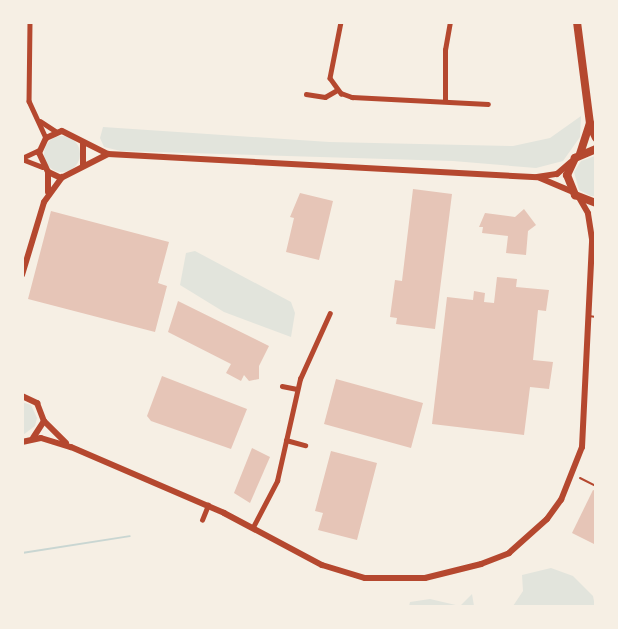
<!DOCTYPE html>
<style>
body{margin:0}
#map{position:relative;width:618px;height:629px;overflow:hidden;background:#f6efe4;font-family:"Fira Sans",sans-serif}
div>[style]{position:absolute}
.green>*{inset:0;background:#e2e4dc}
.round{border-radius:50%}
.stream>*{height:2px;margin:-1px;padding:0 1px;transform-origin:1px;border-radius:1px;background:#c9d6d2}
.building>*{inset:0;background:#e6c5b7}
.service>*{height:2px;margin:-1px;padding:0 1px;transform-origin:1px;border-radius:1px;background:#b5482f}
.minor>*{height:4.5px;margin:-2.25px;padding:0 2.25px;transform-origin:2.25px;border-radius:2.25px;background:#b5482f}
.tertiary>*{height:6px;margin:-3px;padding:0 3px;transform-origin:3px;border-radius:3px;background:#b5482f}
.trunk>*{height:8px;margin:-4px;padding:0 4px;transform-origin:4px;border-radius:4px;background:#b5482f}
span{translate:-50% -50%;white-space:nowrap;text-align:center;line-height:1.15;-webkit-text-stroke:6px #f6efe4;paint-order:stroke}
.frame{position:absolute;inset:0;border:24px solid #f6efe4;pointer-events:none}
</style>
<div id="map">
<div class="green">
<i style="clip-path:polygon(581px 116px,580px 137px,563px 161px,536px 168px,453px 161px,121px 151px,104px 147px,100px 138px,103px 127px,329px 142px,513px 146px,550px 138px)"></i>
<i class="round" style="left:44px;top:136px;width:36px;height:36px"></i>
<i style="clip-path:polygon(595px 156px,595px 196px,591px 196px,579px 190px,574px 172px,581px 161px)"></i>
<i style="clip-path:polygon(195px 251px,291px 302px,295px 313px,291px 337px,224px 312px,180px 285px,186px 253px)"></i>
<i style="clip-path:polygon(22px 402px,31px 405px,37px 418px,35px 426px,23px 435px)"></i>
<i style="clip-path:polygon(551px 568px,573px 576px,593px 596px,595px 606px,513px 606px,523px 591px,522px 575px)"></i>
<i style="clip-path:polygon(472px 594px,474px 606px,409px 606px,410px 602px,430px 599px,460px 606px)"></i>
</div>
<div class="stream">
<i style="left:22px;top:553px;width:109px;rotate:-8.9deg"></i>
</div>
<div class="building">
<i style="clip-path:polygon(413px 189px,452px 194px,435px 329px,396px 324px,397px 318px,390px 317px,395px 280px,402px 281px)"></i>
<i style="clip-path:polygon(300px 193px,333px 201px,319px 260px,286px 252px,294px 218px,290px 217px)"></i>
<i style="clip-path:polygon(524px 209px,536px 225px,528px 231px,526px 255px,506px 253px,508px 236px,482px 233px,483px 227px,479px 227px,485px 213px,515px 217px)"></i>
<i style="clip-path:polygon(51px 211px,169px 242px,158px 283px,167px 286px,155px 332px,28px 299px)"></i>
<i style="clip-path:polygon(497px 277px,517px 279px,516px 287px,549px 290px,546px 311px,538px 310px,533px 360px,553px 362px,549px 389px,530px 387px,524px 435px,432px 424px,447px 297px,473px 300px,474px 291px,485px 293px,484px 302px,494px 303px)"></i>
<i style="clip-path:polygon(178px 301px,269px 346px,259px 366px,259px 379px,249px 381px,244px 375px,241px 381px,226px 373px,231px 364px,168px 332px)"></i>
<i style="clip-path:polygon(162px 376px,247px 409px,231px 449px,151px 421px,147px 416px)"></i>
<i style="clip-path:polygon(336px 379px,423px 403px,411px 448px,324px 424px)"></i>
<i style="clip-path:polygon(252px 448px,270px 457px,250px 503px,234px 493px)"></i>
<i style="clip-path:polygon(331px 451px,377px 463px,357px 540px,318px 530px,323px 513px,315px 511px)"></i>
<i style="clip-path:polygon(593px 490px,596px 491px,596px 545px,572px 533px)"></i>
</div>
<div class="service">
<i style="left:589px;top:316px;width:7px;rotate:8deg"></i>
<i style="left:580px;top:478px;width:18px;rotate:27deg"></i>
</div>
<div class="minor">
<i style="left:30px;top:22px;width:79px;rotate:90.7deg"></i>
<i style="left:29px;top:101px;width:41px;rotate:65.3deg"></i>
<i style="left:341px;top:22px;width:57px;rotate:101.1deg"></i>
<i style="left:330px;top:78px;width:19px;rotate:54deg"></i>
<i style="left:341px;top:93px;width:12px;rotate:20deg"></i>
<i style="left:352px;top:97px;width:136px;rotate:2.9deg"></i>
<i style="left:306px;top:94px;width:19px;rotate:9deg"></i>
<i style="left:325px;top:97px;width:14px;rotate:-30deg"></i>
<i style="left:445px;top:101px;width:51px;rotate:-90deg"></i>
<i style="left:445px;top:50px;width:28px;rotate:-80deg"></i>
<i style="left:40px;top:121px;width:20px;rotate:33deg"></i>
<i style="left:22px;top:158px;width:19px;rotate:-25deg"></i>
<i style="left:22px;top:159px;width:22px;rotate:21deg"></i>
<i style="left:282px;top:386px;width:15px;rotate:11deg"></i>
<i style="left:286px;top:440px;width:20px;rotate:15deg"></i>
<i style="left:202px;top:520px;width:16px;rotate:-68deg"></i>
<i style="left:253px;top:527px;width:52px;rotate:-62.4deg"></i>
<i style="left:277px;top:481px;width:105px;rotate:-77.3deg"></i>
<i style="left:300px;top:379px;width:72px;rotate:-65.6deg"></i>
</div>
<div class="tertiary">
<i style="left:83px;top:143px;width:22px;rotate:90deg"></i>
<i style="left:108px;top:154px;width:53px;rotate:152.9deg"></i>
<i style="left:61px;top:178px;width:14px;rotate:-155deg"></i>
<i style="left:48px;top:172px;width:21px;rotate:-115deg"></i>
<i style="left:39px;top:153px;width:17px;rotate:-65deg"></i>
<i style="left:46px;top:138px;width:17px;rotate:-24deg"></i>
<i style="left:62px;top:131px;width:51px;rotate:26.6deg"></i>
<i style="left:108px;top:154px;width:430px;rotate:3.1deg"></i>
<i style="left:537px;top:177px;width:20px;rotate:-9deg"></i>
<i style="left:557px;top:174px;width:18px;rotate:-41deg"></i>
<i style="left:48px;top:172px;width:20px;rotate:90deg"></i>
<i style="left:540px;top:178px;width:34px;rotate:23deg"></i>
<i style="left:22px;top:275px;width:76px;rotate:-73.2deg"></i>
<i style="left:44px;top:202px;width:31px;rotate:-54deg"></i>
<i style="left:22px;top:396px;width:17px;rotate:25deg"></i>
<i style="left:37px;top:403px;width:19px;rotate:69deg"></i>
<i style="left:44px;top:421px;width:31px;rotate:45deg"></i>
<i style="left:33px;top:438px;width:20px;rotate:-57deg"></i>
<i style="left:22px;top:442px;width:19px;rotate:-12deg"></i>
<i style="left:41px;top:438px;width:31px;rotate:17deg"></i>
<i style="left:71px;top:447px;width:167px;rotate:23.3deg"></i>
<i style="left:224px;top:513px;width:111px;rotate:28deg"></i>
<i style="left:322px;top:565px;width:45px;rotate:16.8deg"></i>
<i style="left:365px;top:578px;width:60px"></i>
<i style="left:425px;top:578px;width:58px;rotate:-14deg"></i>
<i style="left:481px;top:564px;width:30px;rotate:-21deg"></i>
<i style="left:509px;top:553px;width:51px;rotate:-41.8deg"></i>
<i style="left:547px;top:519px;width:24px;rotate:-54deg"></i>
<i style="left:561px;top:500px;width:57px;rotate:-68.4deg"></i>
<i style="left:582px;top:447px;width:208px;rotate:-87.2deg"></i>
<i style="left:592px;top:239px;width:26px;rotate:-99deg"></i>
<i style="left:588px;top:213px;width:16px;rotate:-120deg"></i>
</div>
<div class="trunk">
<i style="left:577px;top:22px;width:102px;rotate:82.7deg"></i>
<i style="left:590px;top:123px;width:33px;rotate:108deg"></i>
<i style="left:590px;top:125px;width:14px;rotate:65deg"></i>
<i style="left:596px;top:149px;width:23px;rotate:157deg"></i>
<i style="left:575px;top:158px;width:19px;rotate:115deg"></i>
<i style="left:567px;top:175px;width:22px;rotate:68deg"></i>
<i style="left:575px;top:195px;width:22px;rotate:21deg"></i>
</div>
<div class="frame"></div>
</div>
